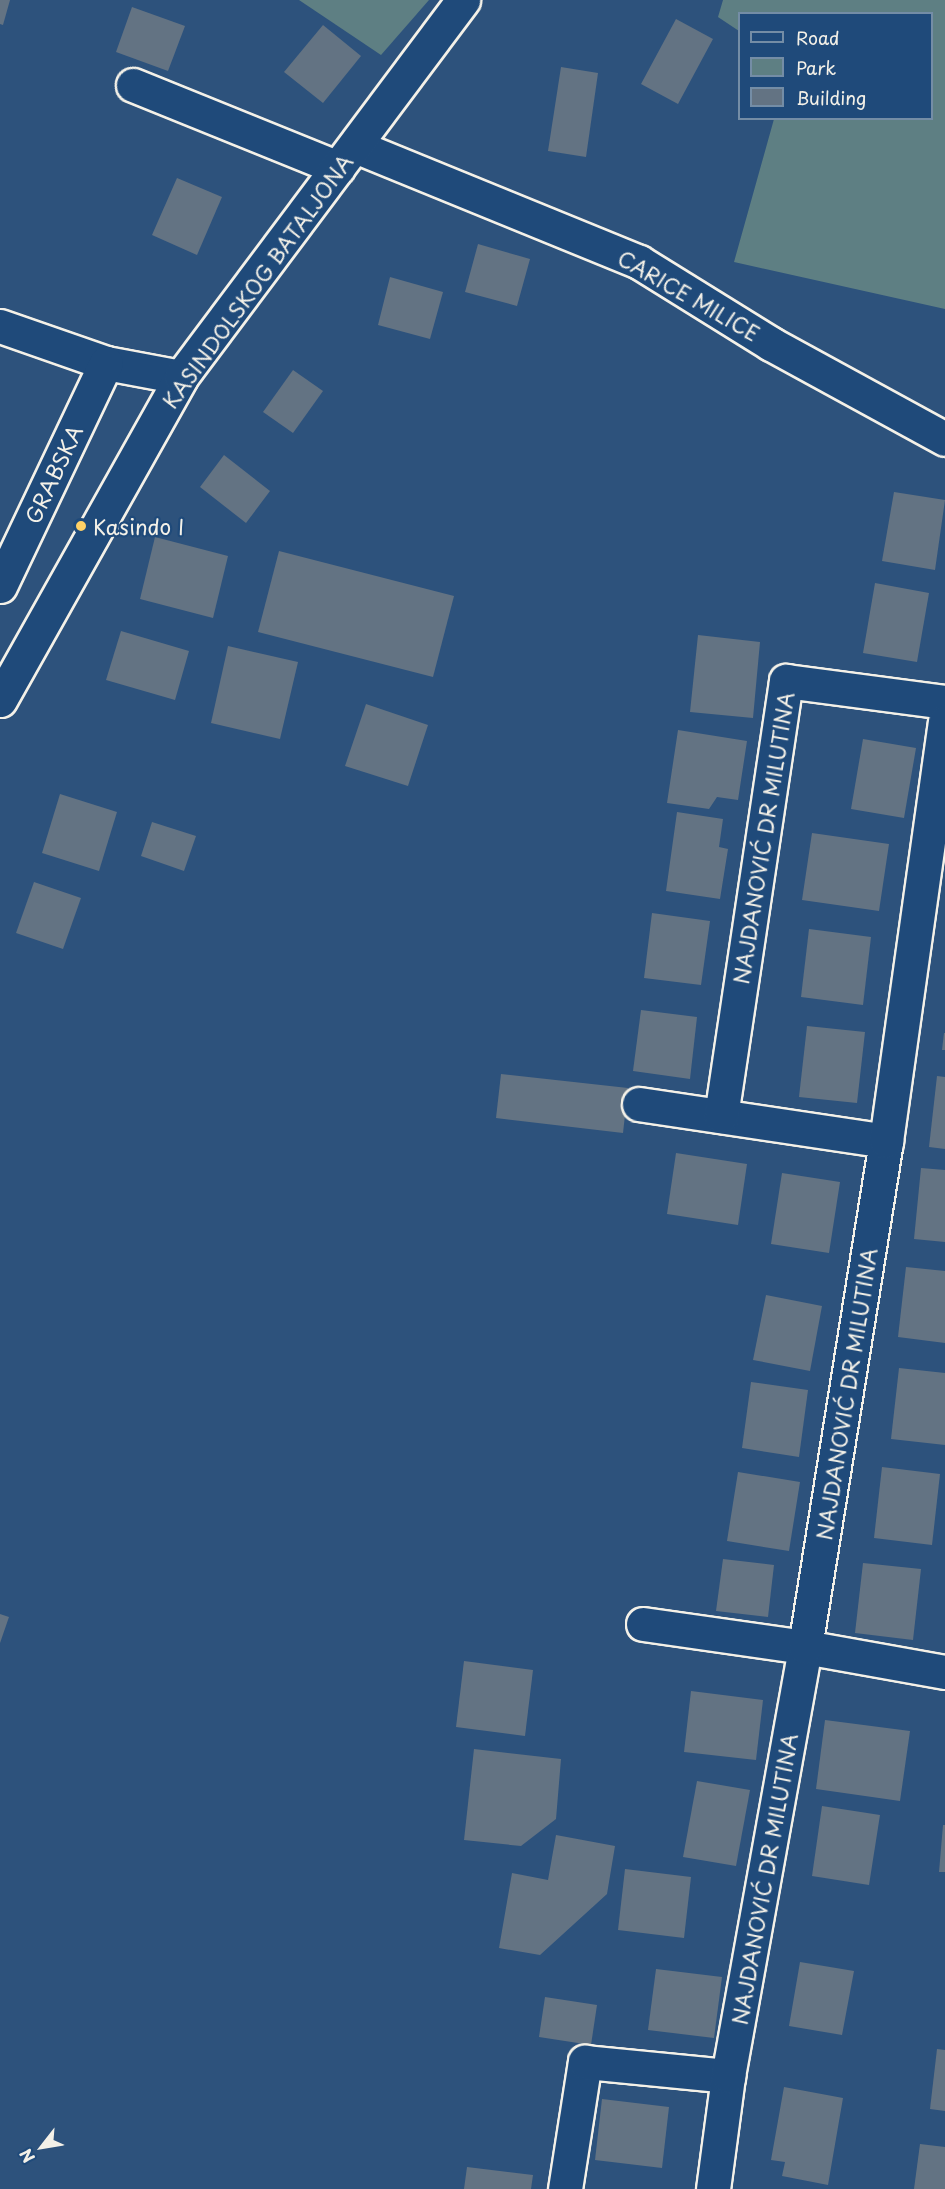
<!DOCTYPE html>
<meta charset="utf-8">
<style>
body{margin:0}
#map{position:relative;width:945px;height:2189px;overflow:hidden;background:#2d527c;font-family:"Playpen Sans",sans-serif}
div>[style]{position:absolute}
.green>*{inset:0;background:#5e7f83}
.building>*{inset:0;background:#637383}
.roads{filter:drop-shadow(2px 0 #f4f1e8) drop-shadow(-2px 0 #f4f1e8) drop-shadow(0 2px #f4f1e8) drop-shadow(0 -2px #f4f1e8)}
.minor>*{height:33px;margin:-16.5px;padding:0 16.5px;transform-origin:16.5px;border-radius:16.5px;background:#1f4a7a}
.dots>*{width:16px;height:16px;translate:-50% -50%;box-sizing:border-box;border:3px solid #1f4a7a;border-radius:50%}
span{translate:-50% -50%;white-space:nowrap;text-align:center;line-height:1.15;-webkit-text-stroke:4.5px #1f4a7a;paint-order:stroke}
.street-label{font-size:21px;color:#f4f1e8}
.poi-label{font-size:21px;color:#f4f1e8}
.left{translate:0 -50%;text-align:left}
.legend{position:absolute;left:738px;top:12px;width:195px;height:108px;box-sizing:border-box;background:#1f4a7a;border:2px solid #748da6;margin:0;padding:8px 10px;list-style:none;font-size:18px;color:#f4f1e8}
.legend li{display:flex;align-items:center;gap:12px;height:30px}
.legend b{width:30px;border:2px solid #748da6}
.north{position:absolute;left:12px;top:2117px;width:60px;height:60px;-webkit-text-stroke:4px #1f4a7a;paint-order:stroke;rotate:239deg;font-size:16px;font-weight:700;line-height:24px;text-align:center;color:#f4f1e8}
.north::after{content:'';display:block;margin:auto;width:21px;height:27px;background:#f4f1e8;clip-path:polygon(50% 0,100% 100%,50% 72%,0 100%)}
</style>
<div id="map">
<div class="green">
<i style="clip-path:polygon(299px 0,429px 0,381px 55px)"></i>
<i style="clip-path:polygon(723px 0,945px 0,945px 309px,734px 262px,774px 119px,932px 118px,932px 14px,740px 14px,739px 31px,718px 17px)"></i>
</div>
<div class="building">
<i style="clip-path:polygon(0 0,10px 0,3px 25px,0 24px)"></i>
<i style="clip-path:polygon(132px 7px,185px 26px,168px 71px,116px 52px)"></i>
<i style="clip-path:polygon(676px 19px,713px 39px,678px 104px,641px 84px)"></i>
<i style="clip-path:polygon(323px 25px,361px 56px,323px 103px,284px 72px)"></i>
<i style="clip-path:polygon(561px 67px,598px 73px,586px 157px,548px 151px)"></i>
<i style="clip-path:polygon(177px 178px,222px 197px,197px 255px,152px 235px)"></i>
<i style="clip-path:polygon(478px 244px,530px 259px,517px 306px,465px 292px)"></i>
<i style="clip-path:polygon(390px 277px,443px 292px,430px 339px,378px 325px)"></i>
<i style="clip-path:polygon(293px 370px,323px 391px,293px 433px,263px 412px)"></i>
<i style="clip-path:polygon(224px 455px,270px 491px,246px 523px,200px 487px)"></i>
<i style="clip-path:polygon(894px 492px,945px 500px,935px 570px,882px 561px)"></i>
<i style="clip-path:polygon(155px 537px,228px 556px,213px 618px,140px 599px)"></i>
<i style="clip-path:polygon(279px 551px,454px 596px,433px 677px,258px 632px)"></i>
<i style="clip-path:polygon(875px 583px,929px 593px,917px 662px,863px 653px)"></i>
<i style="clip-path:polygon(121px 631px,189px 651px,175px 700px,106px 680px)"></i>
<i style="clip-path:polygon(698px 635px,760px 642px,753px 718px,690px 712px)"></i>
<i style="clip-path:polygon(228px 646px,298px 662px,280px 739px,211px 723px)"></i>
<i style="clip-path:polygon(366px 704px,428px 725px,408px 786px,345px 766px)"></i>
<i style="clip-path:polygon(678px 730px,747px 741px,738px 800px,717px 797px,709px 809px,667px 803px)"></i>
<i style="clip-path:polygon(863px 739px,916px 748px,904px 818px,851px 809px)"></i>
<i style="clip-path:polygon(60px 794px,117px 812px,99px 871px,42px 853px)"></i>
<i style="clip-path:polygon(677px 812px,723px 819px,719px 847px,728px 849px,720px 899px,666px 891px)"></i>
<i style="clip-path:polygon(152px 822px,196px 836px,184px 871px,141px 856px)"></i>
<i style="clip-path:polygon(812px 833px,889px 844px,879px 911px,802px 900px)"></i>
<i style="clip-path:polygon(34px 882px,81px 898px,63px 949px,16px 933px)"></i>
<i style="clip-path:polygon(652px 913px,710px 921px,701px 985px,644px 978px)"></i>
<i style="clip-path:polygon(809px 929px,871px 937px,863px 1005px,801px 997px)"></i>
<i style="clip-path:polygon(641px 1010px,697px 1017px,690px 1079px,633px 1071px)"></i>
<i style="clip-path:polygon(807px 1026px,865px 1032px,857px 1103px,799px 1097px)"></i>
<i style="clip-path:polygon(944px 1033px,945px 1033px,945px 1050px,942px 1050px)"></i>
<i style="clip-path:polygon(501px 1074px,628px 1088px,623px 1133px,496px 1118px)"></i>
<i style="clip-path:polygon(937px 1076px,945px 1077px,945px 1149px,929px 1147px)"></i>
<i style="clip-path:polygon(676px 1153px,747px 1164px,738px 1225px,667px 1214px)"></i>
<i style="clip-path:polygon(921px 1168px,945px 1170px,945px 1242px,914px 1239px)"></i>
<i style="clip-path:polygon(782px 1173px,840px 1182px,829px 1253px,771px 1244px)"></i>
<i style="clip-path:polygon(906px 1267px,945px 1271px,945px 1343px,898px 1337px)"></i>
<i style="clip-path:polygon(766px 1295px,822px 1306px,810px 1371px,753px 1360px)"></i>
<i style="clip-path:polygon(899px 1368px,945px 1373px,945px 1445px,891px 1439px)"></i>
<i style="clip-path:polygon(751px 1382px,808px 1390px,799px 1457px,742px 1448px)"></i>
<i style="clip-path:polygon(882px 1467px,940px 1474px,932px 1545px,874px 1538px)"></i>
<i style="clip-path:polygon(738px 1472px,800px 1482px,789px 1551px,727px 1541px)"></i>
<i style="clip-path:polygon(723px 1559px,774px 1565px,768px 1617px,716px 1611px)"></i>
<i style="clip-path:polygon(863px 1563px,921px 1569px,913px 1640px,855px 1633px)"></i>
<i style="clip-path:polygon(0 1614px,9px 1617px,0 1643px)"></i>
<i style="clip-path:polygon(464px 1661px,533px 1670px,525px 1736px,456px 1727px)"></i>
<i style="clip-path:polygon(691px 1691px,763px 1700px,756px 1760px,684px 1752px)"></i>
<i style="clip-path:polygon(825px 1720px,910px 1731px,900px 1801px,816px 1789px)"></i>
<i style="clip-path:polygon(474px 1749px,561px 1759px,556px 1819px,521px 1846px,464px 1840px)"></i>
<i style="clip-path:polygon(697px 1781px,750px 1790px,736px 1866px,683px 1857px)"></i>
<i style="clip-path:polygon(822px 1806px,880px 1815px,869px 1885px,812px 1876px)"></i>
<i style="clip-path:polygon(943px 1825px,945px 1825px,945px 1872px,939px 1872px)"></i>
<i style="clip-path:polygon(556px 1835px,615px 1846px,607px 1894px,540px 1955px,499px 1948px,512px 1873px,548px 1880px)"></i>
<i style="clip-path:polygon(625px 1869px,691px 1877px,684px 1938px,618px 1930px)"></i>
<i style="clip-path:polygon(800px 1962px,854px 1971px,842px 2035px,789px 2026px)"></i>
<i style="clip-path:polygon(656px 1969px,722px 1977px,714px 2038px,648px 2030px)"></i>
<i style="clip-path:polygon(545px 1997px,597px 2005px,591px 2045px,539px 2037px)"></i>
<i style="clip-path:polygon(937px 2049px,945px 2050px,945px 2111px,930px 2109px)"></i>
<i style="clip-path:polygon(784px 2087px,843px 2098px,828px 2185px,782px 2176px,785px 2162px,771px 2160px)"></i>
<i style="clip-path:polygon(602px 2099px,669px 2107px,662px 2168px,595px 2160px)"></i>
<i style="clip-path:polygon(920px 2144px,945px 2147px,945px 2189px,914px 2189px)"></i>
<i style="clip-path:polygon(467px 2167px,533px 2175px,531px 2189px,464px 2189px)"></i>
</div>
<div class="roads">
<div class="minor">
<i style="left:133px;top:85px;width:221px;rotate:22deg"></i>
<i style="left:355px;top:146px;width:307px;rotate:22.2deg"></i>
<i style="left:639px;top:262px;width:155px;rotate:31.8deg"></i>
<i style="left:771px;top:344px;width:198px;rotate:28.6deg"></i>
<i style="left:0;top:326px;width:112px;rotate:19.2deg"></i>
<i style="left:106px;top:363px;width:76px;rotate:10.6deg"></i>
<i style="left:0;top:586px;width:247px;rotate:-64.6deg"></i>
<i style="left:0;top:700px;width:370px;rotate:-60.7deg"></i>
<i style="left:181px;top:377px;width:471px;rotate:-53.2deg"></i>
<i style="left:639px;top:1104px;width:250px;rotate:8.5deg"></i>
<i style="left:721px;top:1116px;width:440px;rotate:-81.5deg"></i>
<i style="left:786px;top:681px;width:160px;rotate:7.5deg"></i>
<i style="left:643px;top:1624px;width:164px;rotate:8.1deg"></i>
<i style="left:805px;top:1647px;width:142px;rotate:10.1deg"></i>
<i style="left:565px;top:2189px;width:129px;rotate:-81.1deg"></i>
<i style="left:585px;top:2062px;width:144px;rotate:5.6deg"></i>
<i style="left:713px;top:2189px;width:114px;rotate:-82.4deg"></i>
<i style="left:728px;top:2076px;width:436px;rotate:-79.8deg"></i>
<i style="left:805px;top:1647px;width:512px;rotate:-80.91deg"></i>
<i style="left:886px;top:1141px;width:423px;rotate:-82deg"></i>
</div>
</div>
<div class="dots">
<i style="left:81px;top:526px;background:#ffd166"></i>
</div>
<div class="street-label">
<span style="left:257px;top:281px;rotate:-54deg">KASINDOLSKOG BATALJONA</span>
<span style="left:689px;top:295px;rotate:30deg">CARICE MILICE</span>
<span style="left:53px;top:474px;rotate:-65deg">GRABSKA</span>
<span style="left:763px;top:838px;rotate:-81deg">NAJDANOVIĆ DR MILUTINA</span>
<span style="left:846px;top:1394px;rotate:-81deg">NAJDANOVIĆ DR MILUTINA</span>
<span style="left:764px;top:1879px;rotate:-80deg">NAJDANOVIĆ DR MILUTINA</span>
</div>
<div class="poi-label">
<span class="left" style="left:93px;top:526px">Kasindo I</span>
</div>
<ul class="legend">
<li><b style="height:8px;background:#1f4a7a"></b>Road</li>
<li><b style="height:16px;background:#5e7f83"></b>Park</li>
<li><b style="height:16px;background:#637383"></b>Building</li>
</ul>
<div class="north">N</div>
</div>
